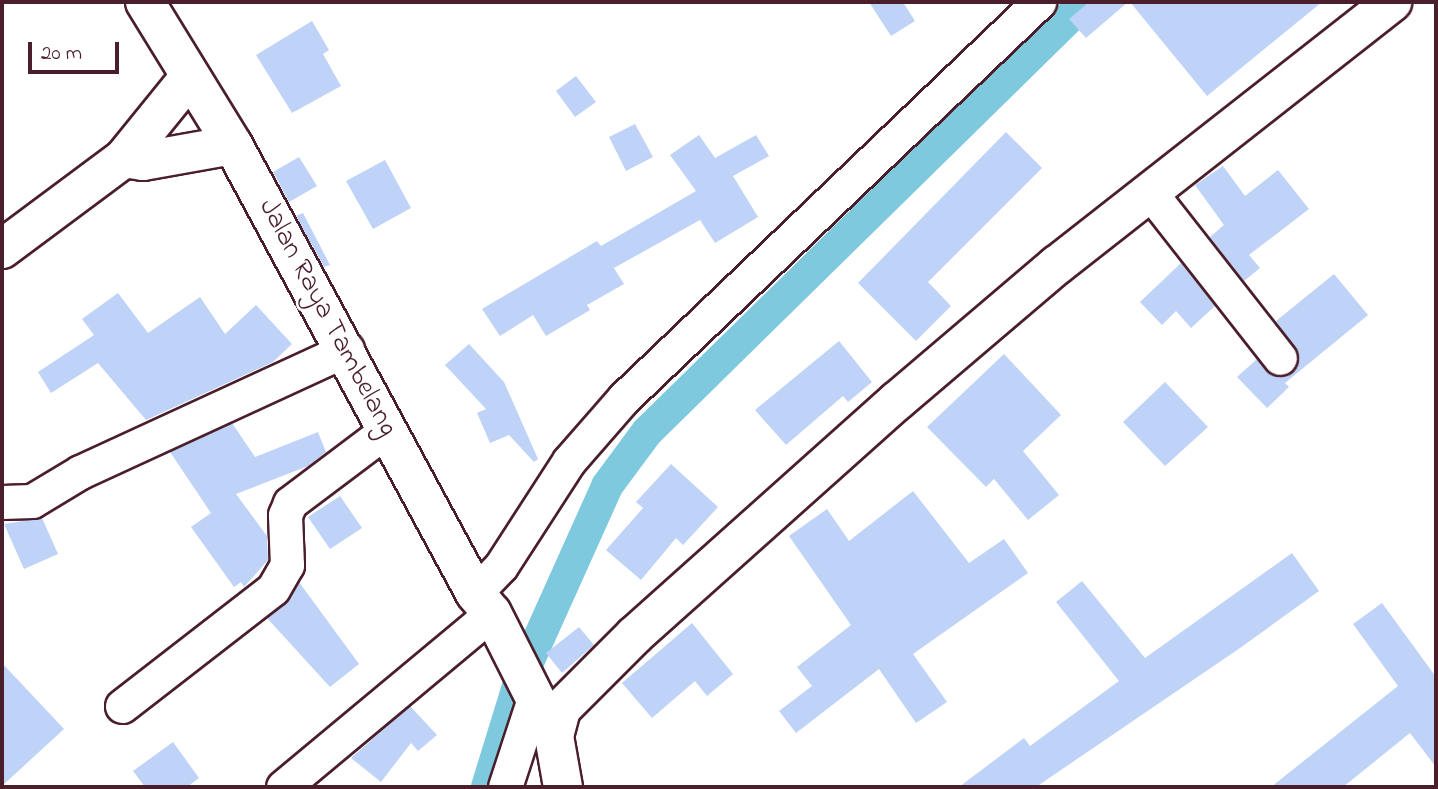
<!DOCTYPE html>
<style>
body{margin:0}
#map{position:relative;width:1438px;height:789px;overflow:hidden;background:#fff;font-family:"Indie Flower",sans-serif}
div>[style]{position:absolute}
.canal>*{height:32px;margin:-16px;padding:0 16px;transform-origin:16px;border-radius:16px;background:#7ec9de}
.building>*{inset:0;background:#bfd2f7}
.roads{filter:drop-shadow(2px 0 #4a1f2b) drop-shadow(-2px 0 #4a1f2b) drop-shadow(0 2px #4a1f2b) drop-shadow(0 -2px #4a1f2b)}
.street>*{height:33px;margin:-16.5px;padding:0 16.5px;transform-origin:16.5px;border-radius:16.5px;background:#fff}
.secondary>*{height:38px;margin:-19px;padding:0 19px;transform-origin:19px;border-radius:19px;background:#fff}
span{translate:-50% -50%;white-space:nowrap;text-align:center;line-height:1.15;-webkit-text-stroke:5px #fff;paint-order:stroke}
.street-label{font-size:28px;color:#4a1f2b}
.frame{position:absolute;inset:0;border:4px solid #4a1f2b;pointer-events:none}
.scale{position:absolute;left:28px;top:42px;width:91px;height:32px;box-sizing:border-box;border:4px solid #4a1f2b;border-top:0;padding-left:9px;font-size:21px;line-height:24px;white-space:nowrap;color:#4a1f2b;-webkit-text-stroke:5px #fff;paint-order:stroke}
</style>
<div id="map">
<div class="canal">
<i style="left:487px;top:787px;width:112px;rotate:-72.9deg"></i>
<i style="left:520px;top:680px;width:213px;rotate:-65.8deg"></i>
<i style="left:607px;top:486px;width:67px;rotate:-53.5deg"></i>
<i style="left:647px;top:432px;width:614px;rotate:-44.47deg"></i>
</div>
<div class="building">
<i style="clip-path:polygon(869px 2px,903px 2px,915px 21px,891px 36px)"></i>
<i style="clip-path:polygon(1089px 2px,1128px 2px,1086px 38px,1069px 19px)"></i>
<i style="clip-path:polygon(1130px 2px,1322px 2px,1207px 96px)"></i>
<i style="clip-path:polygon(312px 21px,329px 50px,323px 54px,341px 86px,292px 113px,256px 55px)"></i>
<i style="clip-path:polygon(576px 76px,596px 102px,575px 117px,556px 91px)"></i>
<i style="clip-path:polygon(635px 124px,653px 157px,626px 171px,609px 137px)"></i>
<i style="clip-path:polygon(1006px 132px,1042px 168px,928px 282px,951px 306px,916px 341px,858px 283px)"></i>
<i style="clip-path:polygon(699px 135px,715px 158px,756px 135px,769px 156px,733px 176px,758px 217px,715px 243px,700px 220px,614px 268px,624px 284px,587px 305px,590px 310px,546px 336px,533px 315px,500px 336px,482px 309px,597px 241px,601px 246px,696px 191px,670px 155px)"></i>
<i style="clip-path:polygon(299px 157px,317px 186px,289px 202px,273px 172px)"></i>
<i style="clip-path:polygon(385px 160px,411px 208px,373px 229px,346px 181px)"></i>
<i style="clip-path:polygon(1223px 166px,1245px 196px,1278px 170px,1309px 209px,1249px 255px,1260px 268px,1244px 281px,1210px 237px,1224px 225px,1195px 185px)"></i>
<i style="clip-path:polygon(303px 213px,330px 265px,324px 267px,296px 216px)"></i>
<i style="clip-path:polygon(1181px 263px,1215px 306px,1191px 328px,1176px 311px,1162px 325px,1140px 302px)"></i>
<i style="clip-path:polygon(1334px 274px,1368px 315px,1285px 383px,1289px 387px,1267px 408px,1237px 377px,1257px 359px,1273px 376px,1292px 373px,1299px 355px,1276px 321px)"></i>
<i style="clip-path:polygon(118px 293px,148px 333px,200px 297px,225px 334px,256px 305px,292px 344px,273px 362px,146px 420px,98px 363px,51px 393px,38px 372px,94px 335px,82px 319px)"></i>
<i style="clip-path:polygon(839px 341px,872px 382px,848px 402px,843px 396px,786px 445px,755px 410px)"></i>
<i style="clip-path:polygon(469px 344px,504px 382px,538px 459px,534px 462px,509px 435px,490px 443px,477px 413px,486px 409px,445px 365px)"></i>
<i style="clip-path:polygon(1004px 354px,1061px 415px,1023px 451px,1059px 495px,1028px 520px,994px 479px,986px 487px,927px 427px)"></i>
<i style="clip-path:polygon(1165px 382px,1208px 427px,1165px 466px,1123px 422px)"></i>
<i style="clip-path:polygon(232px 423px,255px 457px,318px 432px,326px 452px,308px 466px,236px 494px,267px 536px,268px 560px,244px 587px,241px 582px,234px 587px,191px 527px,211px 513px,170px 452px)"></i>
<i style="clip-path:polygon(671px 464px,718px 507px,683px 545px,676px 538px,641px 580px,606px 550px,643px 508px,636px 502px)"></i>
<i style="clip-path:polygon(913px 491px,969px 563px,1004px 539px,1028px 573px,913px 654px,947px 702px,916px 723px,879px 669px,796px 733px,779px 711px,812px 686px,797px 667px,851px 625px,789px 536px,827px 509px,849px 541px)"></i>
<i style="clip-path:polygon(340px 496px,362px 528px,330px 549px,308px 517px)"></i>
<i style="clip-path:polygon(42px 518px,58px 554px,24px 569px,4px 524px)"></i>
<i style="clip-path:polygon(1292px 553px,1319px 591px,1240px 648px,1036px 787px,959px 787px,1024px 738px,1030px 746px,1119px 681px,1056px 602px,1082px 581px,1145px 658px)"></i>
<i style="clip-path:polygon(299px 582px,359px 664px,330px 687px,267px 618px,285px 604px)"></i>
<i style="clip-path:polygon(1382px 603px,1436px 677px,1436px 767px,1410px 733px,1343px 787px,1271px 787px,1398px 686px,1353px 624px)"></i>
<i style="clip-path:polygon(692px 623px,733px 674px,707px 696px,695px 681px,652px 718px,622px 683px)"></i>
<i style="clip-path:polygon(579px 627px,594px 645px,562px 673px,546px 653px)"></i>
<i style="clip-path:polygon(2px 663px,64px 729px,2px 786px)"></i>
<i style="clip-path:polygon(410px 706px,437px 735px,418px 751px,411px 743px,381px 782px,351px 758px)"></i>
<i style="clip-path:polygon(173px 742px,199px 778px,187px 787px,145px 787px,133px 771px)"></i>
</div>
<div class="roads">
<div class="street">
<i style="left:1149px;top:191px;width:212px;rotate:51.9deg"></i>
<i style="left:2px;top:502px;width:30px;rotate:-2deg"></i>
<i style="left:32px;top:501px;width:56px;rotate:-31.1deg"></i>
<i style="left:80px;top:472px;width:294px;rotate:-24.7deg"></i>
<i style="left:475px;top:593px;width:37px;rotate:-46deg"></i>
<i style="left:501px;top:566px;width:125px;rotate:-57.1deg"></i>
<i style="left:569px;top:461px;width:84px;rotate:-48.9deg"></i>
<i style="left:624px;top:398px;width:574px;rotate:-43.66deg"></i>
<i style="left:122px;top:706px;width:191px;rotate:-37.8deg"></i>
<i style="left:273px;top:589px;width:28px;rotate:-60deg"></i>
<i style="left:287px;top:565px;width:50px;rotate:-92.3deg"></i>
<i style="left:285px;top:515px;width:13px;rotate:-67deg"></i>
<i style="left:290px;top:503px;width:121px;rotate:-37deg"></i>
<i style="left:283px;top:787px;width:272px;rotate:-39.8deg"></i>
<i style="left:505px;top:787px;width:97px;rotate:-71.9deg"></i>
</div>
<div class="secondary">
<i style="left:145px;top:2px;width:168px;rotate:58.4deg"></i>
<i style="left:233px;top:145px;width:509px;rotate:61.62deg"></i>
<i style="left:475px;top:593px;width:26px;rotate:50deg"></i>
<i style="left:492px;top:613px;width:138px;rotate:63.2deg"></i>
<i style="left:554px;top:736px;width:52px;rotate:80deg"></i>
<i style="left:124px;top:158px;width:19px;rotate:9deg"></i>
<i style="left:143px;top:161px;width:91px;rotate:-10.1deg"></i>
<i style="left:2px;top:249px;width:152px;rotate:-36.7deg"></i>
<i style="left:124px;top:158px;width:102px;rotate:-51deg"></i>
<i style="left:554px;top:736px;width:28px;rotate:-75deg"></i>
<i style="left:561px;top:709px;width:105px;rotate:-45deg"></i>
<i style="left:635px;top:635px;width:351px;rotate:-41.8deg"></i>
<i style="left:897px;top:401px;width:210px;rotate:-40.4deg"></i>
<i style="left:1057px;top:265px;width:426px;rotate:-38.1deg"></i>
</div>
</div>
<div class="street-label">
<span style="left:327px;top:318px;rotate:62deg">Jalan Raya Tambelang</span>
</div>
<div class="frame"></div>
<div class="scale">20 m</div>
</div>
